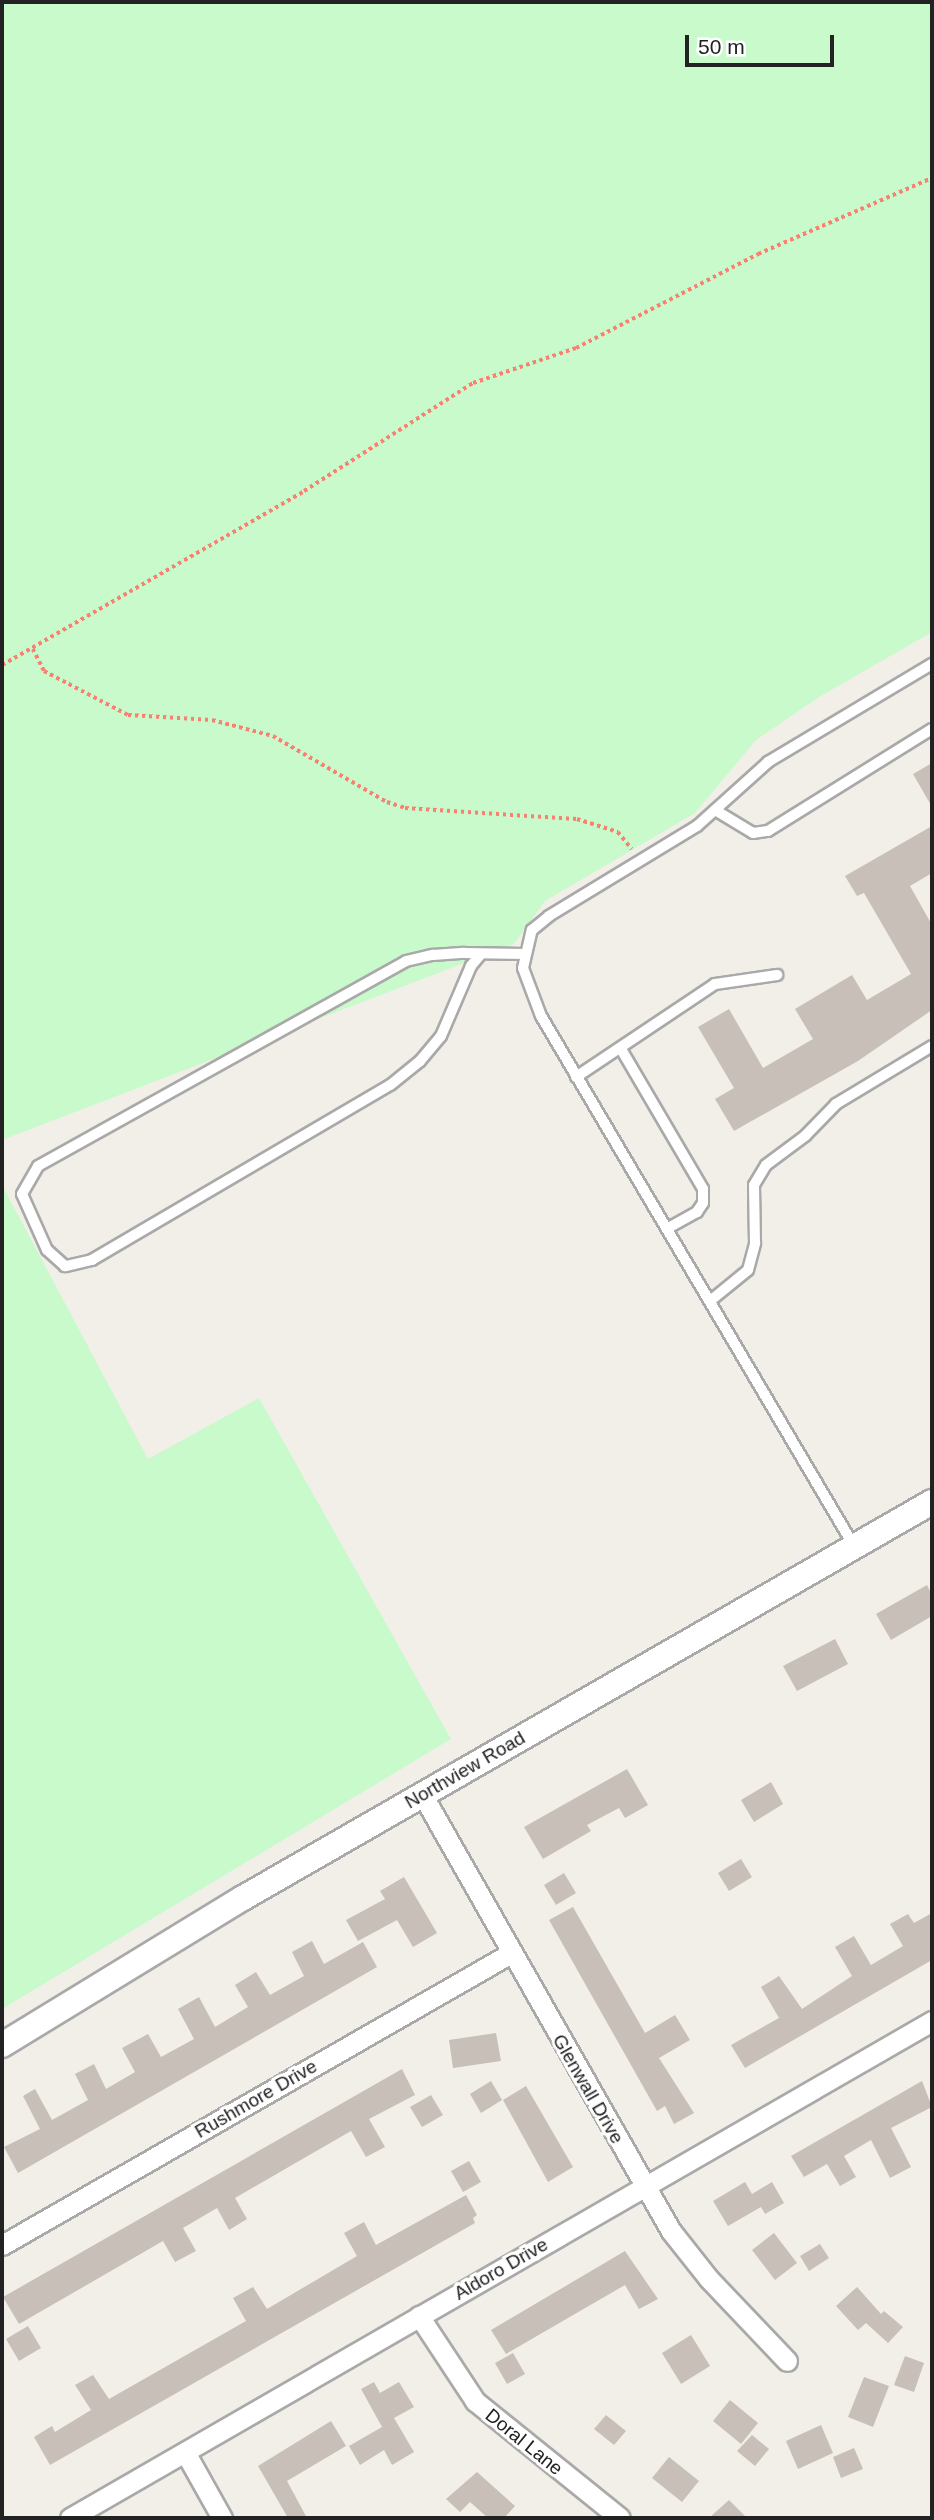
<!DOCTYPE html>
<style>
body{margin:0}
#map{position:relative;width:934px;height:2520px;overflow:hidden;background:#f2efe9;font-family:Arial,sans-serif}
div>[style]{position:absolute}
.park>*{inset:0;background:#c8facc}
.building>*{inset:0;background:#c7bfb8}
.path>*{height:3.5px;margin-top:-1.75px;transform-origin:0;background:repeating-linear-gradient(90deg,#fa8072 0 3.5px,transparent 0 7px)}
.roads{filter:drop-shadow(2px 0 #a9a9a9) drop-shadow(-2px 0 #a9a9a9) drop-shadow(0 2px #a9a9a9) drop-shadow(0 -2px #a9a9a9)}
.service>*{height:10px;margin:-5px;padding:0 5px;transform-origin:5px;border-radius:5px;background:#fff}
.minor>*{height:19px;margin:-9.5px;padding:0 9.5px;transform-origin:9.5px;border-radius:9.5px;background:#fff}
.tertiary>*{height:24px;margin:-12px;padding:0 12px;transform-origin:12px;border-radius:12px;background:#fff}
span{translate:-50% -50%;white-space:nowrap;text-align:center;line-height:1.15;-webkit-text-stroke:6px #fff;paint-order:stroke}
.street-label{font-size:19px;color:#222}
.frame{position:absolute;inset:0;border:4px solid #222;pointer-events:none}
.scale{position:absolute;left:685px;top:35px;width:149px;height:32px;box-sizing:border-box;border:4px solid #222;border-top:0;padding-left:9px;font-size:21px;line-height:24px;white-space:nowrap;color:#222;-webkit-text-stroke:5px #fff;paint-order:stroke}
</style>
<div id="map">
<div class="park">
<i style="clip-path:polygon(2px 2px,932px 2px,932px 632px,819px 697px,756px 740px,695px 813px,545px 901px,514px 944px,2px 1140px)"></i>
<i style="clip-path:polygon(2px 1185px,148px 1459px,259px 1398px,451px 1739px,2px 2009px)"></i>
</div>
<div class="building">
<i style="clip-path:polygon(932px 763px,932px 807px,913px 774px)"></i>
<i style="clip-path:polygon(932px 826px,932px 873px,910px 886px,932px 925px,932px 1010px,858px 1061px,734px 1131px,715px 1099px,734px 1088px,698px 1027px,729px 1009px,763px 1068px,813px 1039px,795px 1009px,852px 975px,867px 1000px,911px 974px,864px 893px,857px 896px,845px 876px)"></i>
<i style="clip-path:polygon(927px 1585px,932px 1595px,932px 1616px,891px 1640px,876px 1614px)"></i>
<i style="clip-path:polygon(835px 1639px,848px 1664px,797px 1691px,783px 1666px)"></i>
<i style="clip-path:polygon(627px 1769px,648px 1805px,625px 1818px,619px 1808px,587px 1825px,591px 1831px,543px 1859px,524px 1827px)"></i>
<i style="clip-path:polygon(771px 1782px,783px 1804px,754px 1822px,741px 1800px)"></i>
<i style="clip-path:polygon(741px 1859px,752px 1877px,729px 1891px,718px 1873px)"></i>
<i style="clip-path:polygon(564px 1873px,576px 1893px,556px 1905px,544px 1885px)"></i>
<i style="clip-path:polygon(404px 1877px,437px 1933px,413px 1947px,397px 1920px,358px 1941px,346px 1920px,385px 1899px,380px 1891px)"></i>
<i style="clip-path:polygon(573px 1907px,645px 2033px,675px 2015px,690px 2040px,659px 2058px,694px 2113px,674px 2124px,665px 2106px,657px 2111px,549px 1920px)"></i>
<i style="clip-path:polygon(932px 1913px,932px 1960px,745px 2068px,731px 2045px,779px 2018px,761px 1987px,779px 1976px,802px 2009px,852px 1976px,835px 1947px,854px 1936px,871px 1965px,903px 1946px,890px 1924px,908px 1914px,914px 1923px)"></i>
<i style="clip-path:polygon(312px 1941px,324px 1964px,363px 1942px,377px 1967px,18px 2173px,4px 2147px,40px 2129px,23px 2096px,35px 2089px,52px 2120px,88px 2100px,75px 2074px,94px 2064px,106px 2089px,135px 2072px,122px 2048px,148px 2034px,161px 2057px,194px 2039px,178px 2009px,199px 1997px,215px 2027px,248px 2007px,235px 1985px,256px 1972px,270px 1995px,304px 1976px,292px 1952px)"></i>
<i style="clip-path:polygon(496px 2033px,501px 2061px,453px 2068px,449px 2040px)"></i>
<i style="clip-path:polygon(402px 2069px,415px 2095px,369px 2119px,385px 2147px,366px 2157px,351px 2131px,235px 2198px,247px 2219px,229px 2230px,217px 2208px,183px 2228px,196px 2251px,175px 2262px,163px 2241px,19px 2324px,3px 2297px)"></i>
<i style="clip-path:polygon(491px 2081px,502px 2100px,481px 2113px,470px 2094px)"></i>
<i style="clip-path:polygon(922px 2081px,932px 2107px,891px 2128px,911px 2167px,890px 2178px,871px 2140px,844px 2156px,856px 2177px,840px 2186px,827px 2164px,804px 2177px,791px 2156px)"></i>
<i style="clip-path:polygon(526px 2086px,573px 2167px,548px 2182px,503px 2100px)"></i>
<i style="clip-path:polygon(431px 2095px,443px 2115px,422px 2127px,410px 2107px)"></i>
<i style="clip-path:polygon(469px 2161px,481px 2182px,463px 2192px,451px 2171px)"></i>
<i style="clip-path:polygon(745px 2182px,752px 2194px,772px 2182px,784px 2203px,765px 2214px,761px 2207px,728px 2226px,713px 2201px)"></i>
<i style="clip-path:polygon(466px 2195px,477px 2215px,473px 2218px,475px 2223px,50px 2465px,34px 2437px,52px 2426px,55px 2432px,91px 2410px,75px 2385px,93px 2375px,109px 2399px,246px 2321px,233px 2298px,253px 2287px,267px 2309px,357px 2256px,344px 2233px,364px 2222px,376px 2245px)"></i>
<i style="clip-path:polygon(774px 2233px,797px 2263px,775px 2280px,752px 2250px)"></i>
<i style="clip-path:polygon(820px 2244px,829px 2258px,809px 2271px,800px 2256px)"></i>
<i style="clip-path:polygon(625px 2251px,658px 2299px,639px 2309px,625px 2285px,506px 2354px,491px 2330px)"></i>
<i style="clip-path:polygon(857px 2287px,881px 2314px,884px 2311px,903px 2327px,888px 2343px,866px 2323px,858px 2330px,836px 2306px)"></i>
<i style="clip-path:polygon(28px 2326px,41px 2348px,19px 2361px,6px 2339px)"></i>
<i style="clip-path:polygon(691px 2335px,710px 2366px,681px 2384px,662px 2353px)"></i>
<i style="clip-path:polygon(513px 2353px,525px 2374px,507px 2384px,495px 2363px)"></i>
<i style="clip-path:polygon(905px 2356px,924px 2363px,914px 2392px,894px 2385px)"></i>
<i style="clip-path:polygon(864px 2377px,889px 2386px,873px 2427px,848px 2417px)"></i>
<i style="clip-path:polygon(374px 2382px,380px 2393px,399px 2382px,414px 2407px,394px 2418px,414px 2452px,392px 2465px,384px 2450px,360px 2465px,349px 2446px,382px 2427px,361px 2389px)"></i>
<i style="clip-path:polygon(730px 2400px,758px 2423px,741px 2444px,713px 2421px)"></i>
<i style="clip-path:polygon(606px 2415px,626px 2431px,614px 2445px,594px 2429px)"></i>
<i style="clip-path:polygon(331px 2421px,346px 2446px,287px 2481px,307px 2518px,288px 2518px,258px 2466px)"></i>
<i style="clip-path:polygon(821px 2425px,833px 2453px,798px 2469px,786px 2441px)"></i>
<i style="clip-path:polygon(752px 2435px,769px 2449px,755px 2466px,737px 2451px)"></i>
<i style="clip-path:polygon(854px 2448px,863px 2469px,841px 2478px,833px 2457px)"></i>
<i style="clip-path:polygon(669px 2457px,699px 2481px,682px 2502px,652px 2478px)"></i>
<i style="clip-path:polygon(477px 2472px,515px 2506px,504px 2518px,488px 2518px,470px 2502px,460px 2512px,446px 2499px)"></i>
<i style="clip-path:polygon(729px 2500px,747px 2518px,709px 2518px)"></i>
</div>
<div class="path">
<i style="left:33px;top:649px;width:25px;rotate:63deg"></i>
<i style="left:44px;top:671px;width:95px;rotate:27.6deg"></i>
<i style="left:128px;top:715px;width:84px;rotate:3.4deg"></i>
<i style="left:212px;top:720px;width:63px;rotate:14.7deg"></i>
<i style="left:273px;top:736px;width:132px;rotate:30.1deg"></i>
<i style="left:387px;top:802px;width:19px;rotate:18deg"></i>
<i style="left:405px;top:808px;width:172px;rotate:3.7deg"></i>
<i style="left:577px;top:819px;width:43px;rotate:17.6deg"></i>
<i style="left:618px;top:832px;width:22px;rotate:51deg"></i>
<i style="left:2px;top:665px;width:349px;rotate:-29.9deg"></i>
<i style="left:304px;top:491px;width:201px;rotate:-32.6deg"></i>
<i style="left:473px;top:383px;width:109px;rotate:-18.8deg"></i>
<i style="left:576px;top:348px;width:205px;rotate:-27.3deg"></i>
<i style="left:758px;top:254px;width:190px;rotate:-23.6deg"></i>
</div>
<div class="roads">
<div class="service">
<i style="left:715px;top:810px;width:44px;rotate:31.2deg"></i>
<i style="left:753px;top:833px;width:15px;rotate:-8deg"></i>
<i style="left:768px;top:831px;width:193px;rotate:-31.9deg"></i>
<i style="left:481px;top:954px;width:16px;rotate:130deg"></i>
<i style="left:471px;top:966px;width:76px;rotate:113.2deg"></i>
<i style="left:441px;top:1036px;width:33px;rotate:130deg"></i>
<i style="left:420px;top:1061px;width:38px;rotate:141deg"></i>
<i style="left:390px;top:1085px;width:346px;rotate:149.6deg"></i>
<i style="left:92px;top:1260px;width:28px;rotate:167deg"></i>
<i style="left:65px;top:1266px;width:24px;rotate:-138deg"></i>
<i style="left:47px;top:1250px;width:61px;rotate:-114.1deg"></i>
<i style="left:22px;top:1194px;width:32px;rotate:-60deg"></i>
<i style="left:38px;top:1166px;width:421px;rotate:-29.1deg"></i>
<i style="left:406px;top:961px;width:28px;rotate:-13deg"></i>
<i style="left:433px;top:955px;width:31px;rotate:-4deg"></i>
<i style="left:464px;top:953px;width:61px;rotate:0.9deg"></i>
<i style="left:621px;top:1049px;width:162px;rotate:59.6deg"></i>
<i style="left:703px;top:1189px;width:14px;rotate:90deg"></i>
<i style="left:703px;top:1203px;width:11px;rotate:124deg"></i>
<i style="left:697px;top:1212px;width:33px;rotate:151deg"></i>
<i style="left:576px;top:1077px;width:167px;rotate:-33.8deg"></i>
<i style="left:715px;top:984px;width:63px;rotate:-8.3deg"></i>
<i style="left:710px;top:1301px;width:49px;rotate:-39.2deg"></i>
<i style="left:748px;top:1270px;width:28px;rotate:-75deg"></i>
<i style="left:755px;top:1243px;width:58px;rotate:-91deg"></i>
<i style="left:754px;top:1185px;width:23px;rotate:-59deg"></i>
<i style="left:766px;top:1165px;width:49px;rotate:-36.6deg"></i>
<i style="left:805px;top:1136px;width:45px;rotate:-45.9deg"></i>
<i style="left:836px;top:1104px;width:112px;rotate:-31.1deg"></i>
<i style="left:854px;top:1546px;width:616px;rotate:-120.56deg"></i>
<i style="left:541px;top:1016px;width:51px;rotate:-110.6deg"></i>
<i style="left:523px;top:968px;width:39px;rotate:-77deg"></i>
<i style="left:532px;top:930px;width:22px;rotate:-39deg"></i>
<i style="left:549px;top:916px;width:173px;rotate:-31.3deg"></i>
<i style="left:697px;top:826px;width:96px;rotate:-42deg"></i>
<i style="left:768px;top:762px;width:191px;rotate:-30.9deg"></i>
</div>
<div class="minor">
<i style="left:422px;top:1794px;width:503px;rotate:60.33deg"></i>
<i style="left:671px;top:2231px;width:61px;rotate:51.6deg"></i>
<i style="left:709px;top:2279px;width:113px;rotate:46.4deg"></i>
<i style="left:2px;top:2245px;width:587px;rotate:-29.84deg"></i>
<i style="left:419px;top:2316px;width:102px;rotate:56.6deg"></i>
<i style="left:475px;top:2401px;width:186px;rotate:38.9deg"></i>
<i style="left:185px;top:2452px;width:76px;rotate:60.7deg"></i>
<i style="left:70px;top:2518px;width:995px;rotate:-29.97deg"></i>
</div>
<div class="tertiary">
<i style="left:2px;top:2045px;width:282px;rotate:-31.4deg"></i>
<i style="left:243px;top:1898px;width:795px;rotate:-29.89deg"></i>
</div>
</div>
<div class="street-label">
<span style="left:465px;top:1770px;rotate:-30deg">Northview Road</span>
<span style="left:588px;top:2089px;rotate:60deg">Glenwall Drive</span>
<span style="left:256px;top:2099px;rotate:-30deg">Rushmore Drive</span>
<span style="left:501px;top:2269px;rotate:-30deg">Aldoro Drive</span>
<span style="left:524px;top:2442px;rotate:39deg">Doral Lane</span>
</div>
<div class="frame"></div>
<div class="scale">50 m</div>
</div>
